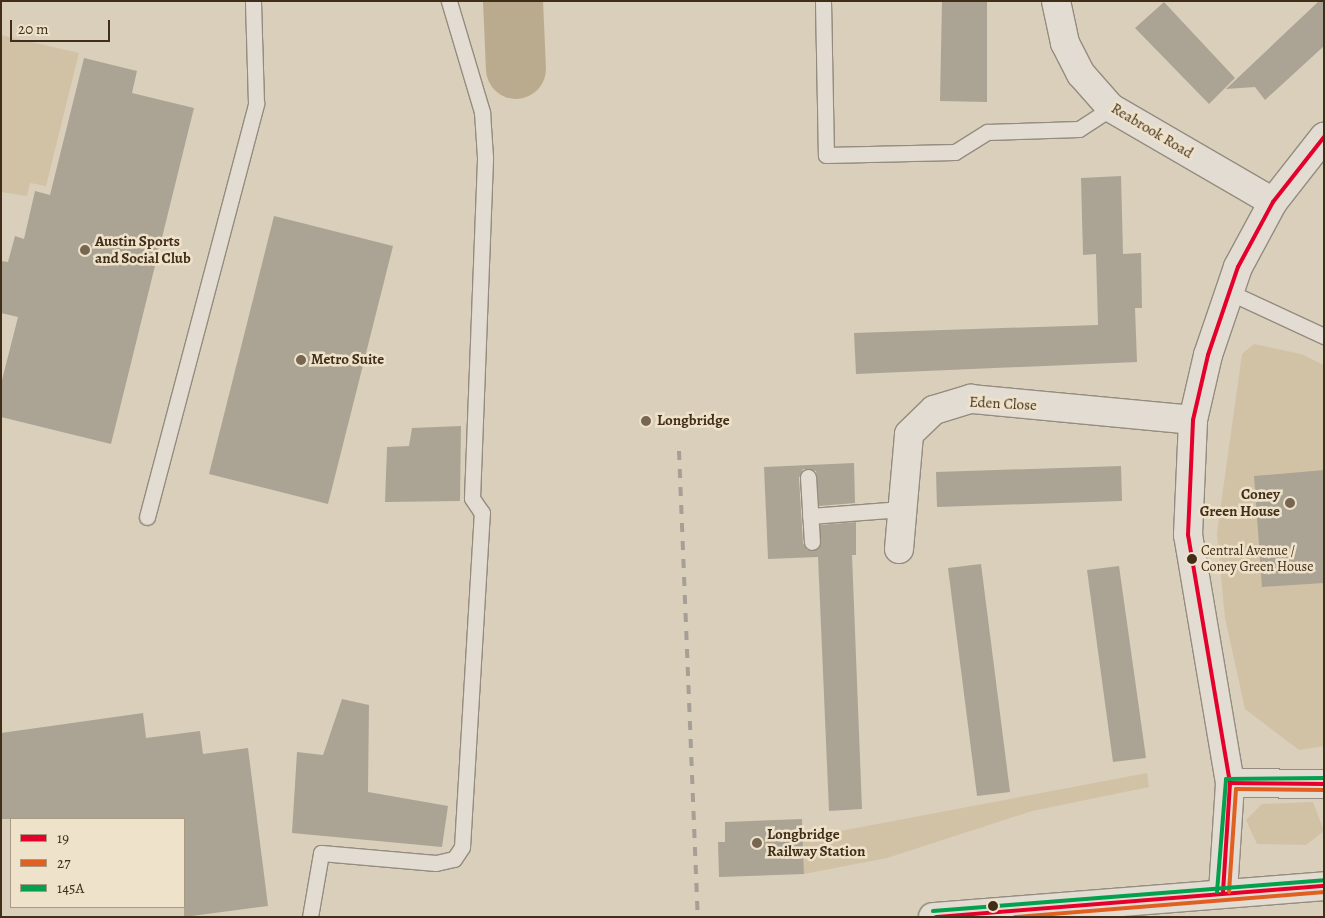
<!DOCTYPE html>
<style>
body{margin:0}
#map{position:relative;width:1325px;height:918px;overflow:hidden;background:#d9cfbb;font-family:Alegreya,serif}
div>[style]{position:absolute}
.green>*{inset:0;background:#d1c2a6}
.river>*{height:60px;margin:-30px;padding:0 30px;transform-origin:30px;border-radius:30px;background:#bbab8e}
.building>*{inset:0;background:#aba495}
.roads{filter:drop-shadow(1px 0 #948c7e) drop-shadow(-1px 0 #948c7e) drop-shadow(0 1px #948c7e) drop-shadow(0 -1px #948c7e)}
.lane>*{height:15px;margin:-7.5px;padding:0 7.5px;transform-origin:7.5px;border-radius:7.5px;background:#e2dcd2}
.street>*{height:28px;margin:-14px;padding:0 14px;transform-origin:14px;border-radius:14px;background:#e2dcd2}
.secondary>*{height:28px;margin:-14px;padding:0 14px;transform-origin:14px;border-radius:14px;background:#e2dcd2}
.rail>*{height:4px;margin-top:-2px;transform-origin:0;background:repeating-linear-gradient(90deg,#a69f96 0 9px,transparent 0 18px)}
.bus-1>*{height:4px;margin:-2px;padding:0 2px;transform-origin:2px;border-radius:2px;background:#e4002b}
.bus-2>*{height:4px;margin:-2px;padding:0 2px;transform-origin:2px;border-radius:2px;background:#e06021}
.bus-3>*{height:4px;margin:-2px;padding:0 2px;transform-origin:2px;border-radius:2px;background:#03a04e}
.dots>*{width:14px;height:14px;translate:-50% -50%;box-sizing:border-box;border:2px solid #efe2ca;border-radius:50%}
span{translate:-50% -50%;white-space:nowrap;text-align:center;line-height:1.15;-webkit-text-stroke:5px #efe2ca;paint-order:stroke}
.bus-label{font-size:14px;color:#402e19}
.left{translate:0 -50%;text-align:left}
.street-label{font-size:15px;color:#402e19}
.poi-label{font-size:15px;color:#402e19;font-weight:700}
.right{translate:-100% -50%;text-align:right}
.frame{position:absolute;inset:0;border:2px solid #402e19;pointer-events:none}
.legend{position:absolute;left:10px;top:818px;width:175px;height:90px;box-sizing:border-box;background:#efe2ca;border:1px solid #a99a83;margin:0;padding:6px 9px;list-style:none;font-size:15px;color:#402e19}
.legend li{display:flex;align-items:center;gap:10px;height:25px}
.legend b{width:25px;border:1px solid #a99a83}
.scale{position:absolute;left:10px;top:20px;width:100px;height:22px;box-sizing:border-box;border:2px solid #402e19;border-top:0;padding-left:6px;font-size:15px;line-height:18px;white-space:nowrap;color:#402e19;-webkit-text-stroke:4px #efe2ca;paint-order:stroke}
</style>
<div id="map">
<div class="green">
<i style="clip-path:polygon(1px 35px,79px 53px,46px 186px,30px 183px,27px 196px,1px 192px)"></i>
<i style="clip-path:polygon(1254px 344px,1301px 354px,1324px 365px,1324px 746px,1299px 750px,1245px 709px,1225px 618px,1217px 533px,1242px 354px)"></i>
<i style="clip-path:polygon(1147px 773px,1149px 787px,1032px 811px,887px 858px,804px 874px,803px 838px)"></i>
<i style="clip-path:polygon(1313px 802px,1324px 831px,1306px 845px,1257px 844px,1246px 820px,1262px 804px)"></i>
</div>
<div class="river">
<i style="left:513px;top:1px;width:68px;rotate:87.5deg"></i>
</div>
<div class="building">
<i style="clip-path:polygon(942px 1px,987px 1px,987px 102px,940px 101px)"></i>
<i style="clip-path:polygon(1319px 1px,1324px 1px,1324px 46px,1265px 100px,1255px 87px,1226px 89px)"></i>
<i style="clip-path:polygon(1164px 2px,1235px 78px,1209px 104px,1135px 28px)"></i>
<i style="clip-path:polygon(84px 58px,137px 71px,132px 93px,194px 108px,111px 444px,1px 417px,1px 384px,18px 317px,1px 313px,1px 261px,8px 262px,15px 236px,24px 239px,35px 191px,50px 195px)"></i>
<i style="clip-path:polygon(1121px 176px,1123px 254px,1141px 253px,1142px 308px,1135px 308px,1137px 362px,856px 374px,854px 333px,1098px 325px,1096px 254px,1083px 255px,1081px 178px)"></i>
<i style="clip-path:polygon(274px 216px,393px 246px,328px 504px,209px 474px)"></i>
<i style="clip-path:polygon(461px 426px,460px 501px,385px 502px,387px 447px,409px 446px,412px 428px)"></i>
<i style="clip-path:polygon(854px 463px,855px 503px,819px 506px,816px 471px,803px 469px,799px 478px,803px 543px,807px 550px,820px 547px,820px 525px,856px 522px,856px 555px,852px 555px,862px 809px,829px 811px,818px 557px,768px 559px,764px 467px)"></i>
<i style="clip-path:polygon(1121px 466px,1122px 501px,937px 507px,936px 472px)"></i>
<i style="clip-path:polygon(1324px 470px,1324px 583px,1262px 587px,1254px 476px)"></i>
<i style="clip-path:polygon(981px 564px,1010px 792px,977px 796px,948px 568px)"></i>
<i style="clip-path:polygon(1119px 566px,1146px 758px,1113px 762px,1087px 570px)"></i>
<i style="clip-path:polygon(342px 699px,369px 705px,368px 792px,448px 806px,442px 847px,292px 833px,297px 752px,323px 755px)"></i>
<i style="clip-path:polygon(143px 713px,146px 738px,200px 731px,203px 754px,248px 748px,268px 906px,184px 917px,184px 819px,1px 819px,1px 733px)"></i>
<i style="clip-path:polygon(802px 819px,804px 874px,719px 877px,718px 842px,725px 842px,725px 822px)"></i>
</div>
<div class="roads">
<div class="lane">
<i style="left:823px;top:1px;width:154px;rotate:88.9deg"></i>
<i style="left:826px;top:155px;width:129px;rotate:-1.3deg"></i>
<i style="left:955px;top:152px;width:38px;rotate:-32deg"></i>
<i style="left:987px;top:132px;width:92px;rotate:-1.9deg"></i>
<i style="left:1079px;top:129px;width:38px;rotate:-33deg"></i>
<i style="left:1229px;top:292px;width:105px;rotate:24.9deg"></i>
<i style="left:808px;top:477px;width:65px;rotate:86.5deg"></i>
<i style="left:810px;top:516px;width:92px;rotate:-4.4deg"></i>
<i style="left:147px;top:517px;width:428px;rotate:-75.2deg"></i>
<i style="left:256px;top:103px;width:102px;rotate:-91.7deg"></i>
<i style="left:310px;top:917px;width:65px;rotate:-80.2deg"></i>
<i style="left:321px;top:853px;width:115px;rotate:5deg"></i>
<i style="left:436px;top:863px;width:18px;rotate:-13deg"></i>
<i style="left:454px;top:859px;width:14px;rotate:-56deg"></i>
<i style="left:462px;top:847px;width:335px;rotate:-86.6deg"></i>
<i style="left:482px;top:513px;width:18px;rotate:-124deg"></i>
<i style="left:472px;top:498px;width:341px;rotate:-87.8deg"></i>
<i style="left:485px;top:157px;width:45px;rotate:-93.8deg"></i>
<i style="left:482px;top:112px;width:116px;rotate:-106.6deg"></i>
</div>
<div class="street">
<i style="left:1056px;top:1px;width:43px;rotate:77.9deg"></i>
<i style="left:1065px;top:43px;width:35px;rotate:63deg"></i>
<i style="left:1081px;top:74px;width:45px;rotate:48.6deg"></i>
<i style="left:1111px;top:108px;width:187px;rotate:30.1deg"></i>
<i style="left:899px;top:549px;width:115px;rotate:-85deg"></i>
<i style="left:909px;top:434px;width:35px;rotate:-44deg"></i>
<i style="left:934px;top:410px;width:39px;rotate:-17deg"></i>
<i style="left:971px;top:399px;width:223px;rotate:5.4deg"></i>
<i style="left:1230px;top:783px;width:252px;rotate:-99.6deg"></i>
<i style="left:1188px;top:535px;width:115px;rotate:-87.5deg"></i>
<i style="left:1193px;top:420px;width:67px;rotate:-77deg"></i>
<i style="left:1208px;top:355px;width:93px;rotate:-71.2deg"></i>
<i style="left:1238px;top:267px;width:74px;rotate:-61.7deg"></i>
<i style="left:1273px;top:202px;width:83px;rotate:-51.9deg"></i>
<i style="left:1223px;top:892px;width:109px;rotate:-86.3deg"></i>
<i style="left:1230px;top:783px;width:94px;rotate:0.6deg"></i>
</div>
<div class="secondary">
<i style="left:933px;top:917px;width:392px;rotate:-4.5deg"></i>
</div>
</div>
<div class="rail">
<i style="left:679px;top:451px;width:466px;rotate:87.7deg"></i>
</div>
<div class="bus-1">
<i style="left:1230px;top:783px;width:252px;rotate:-99.6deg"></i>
<i style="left:1188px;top:535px;width:115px;rotate:-87.5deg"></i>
<i style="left:1193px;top:420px;width:67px;rotate:-77deg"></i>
<i style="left:1208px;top:355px;width:93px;rotate:-71.2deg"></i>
<i style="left:1238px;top:267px;width:74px;rotate:-61.7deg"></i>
<i style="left:1273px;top:202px;width:83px;rotate:-51.9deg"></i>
<i style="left:1223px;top:892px;width:109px;rotate:-86.3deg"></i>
<i style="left:1230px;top:783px;width:94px;rotate:0.6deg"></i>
<i style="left:936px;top:917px;width:389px;rotate:-4.6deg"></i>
</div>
<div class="bus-2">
<i style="left:1229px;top:892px;width:103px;rotate:-86.1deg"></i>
<i style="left:1236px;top:789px;width:88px;rotate:0.7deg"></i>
<i style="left:1015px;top:917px;width:310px;rotate:-4.6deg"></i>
</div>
<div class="bus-3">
<i style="left:1217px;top:892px;width:113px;rotate:-85.4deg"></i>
<i style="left:1226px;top:779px;width:98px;rotate:-0.6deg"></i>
<i style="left:933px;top:911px;width:392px;rotate:-4.5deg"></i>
</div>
<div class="dots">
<i style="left:85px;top:250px;background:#766652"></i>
<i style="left:301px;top:360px;background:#766652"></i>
<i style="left:646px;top:421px;background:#766652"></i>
<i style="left:1290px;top:503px;background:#766652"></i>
<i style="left:1192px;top:559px;background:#402e19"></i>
<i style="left:757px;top:843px;background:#766652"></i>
<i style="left:993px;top:906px;background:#402e19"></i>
</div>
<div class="bus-label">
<span class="left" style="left:1201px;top:559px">Central Avenue /<br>Coney Green House</span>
</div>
<div class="street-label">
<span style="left:1152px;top:131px;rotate:31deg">Reabrook Road</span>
<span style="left:1003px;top:404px;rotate:3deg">Eden Close</span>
</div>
<div class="poi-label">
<span class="left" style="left:95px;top:250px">Austin Sports<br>and Social Club</span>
<span class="left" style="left:311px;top:360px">Metro Suite</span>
<span class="left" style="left:657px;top:421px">Longbridge</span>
<span class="right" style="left:1280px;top:503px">Coney<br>Green House</span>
<span class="left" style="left:767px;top:843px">Longbridge<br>Railway Station</span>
</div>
<div class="frame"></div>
<ul class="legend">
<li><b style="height:6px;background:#e4002b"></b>19</li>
<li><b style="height:6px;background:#e06021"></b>27</li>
<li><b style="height:6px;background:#03a04e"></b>145A</li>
</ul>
<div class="scale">20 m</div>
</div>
